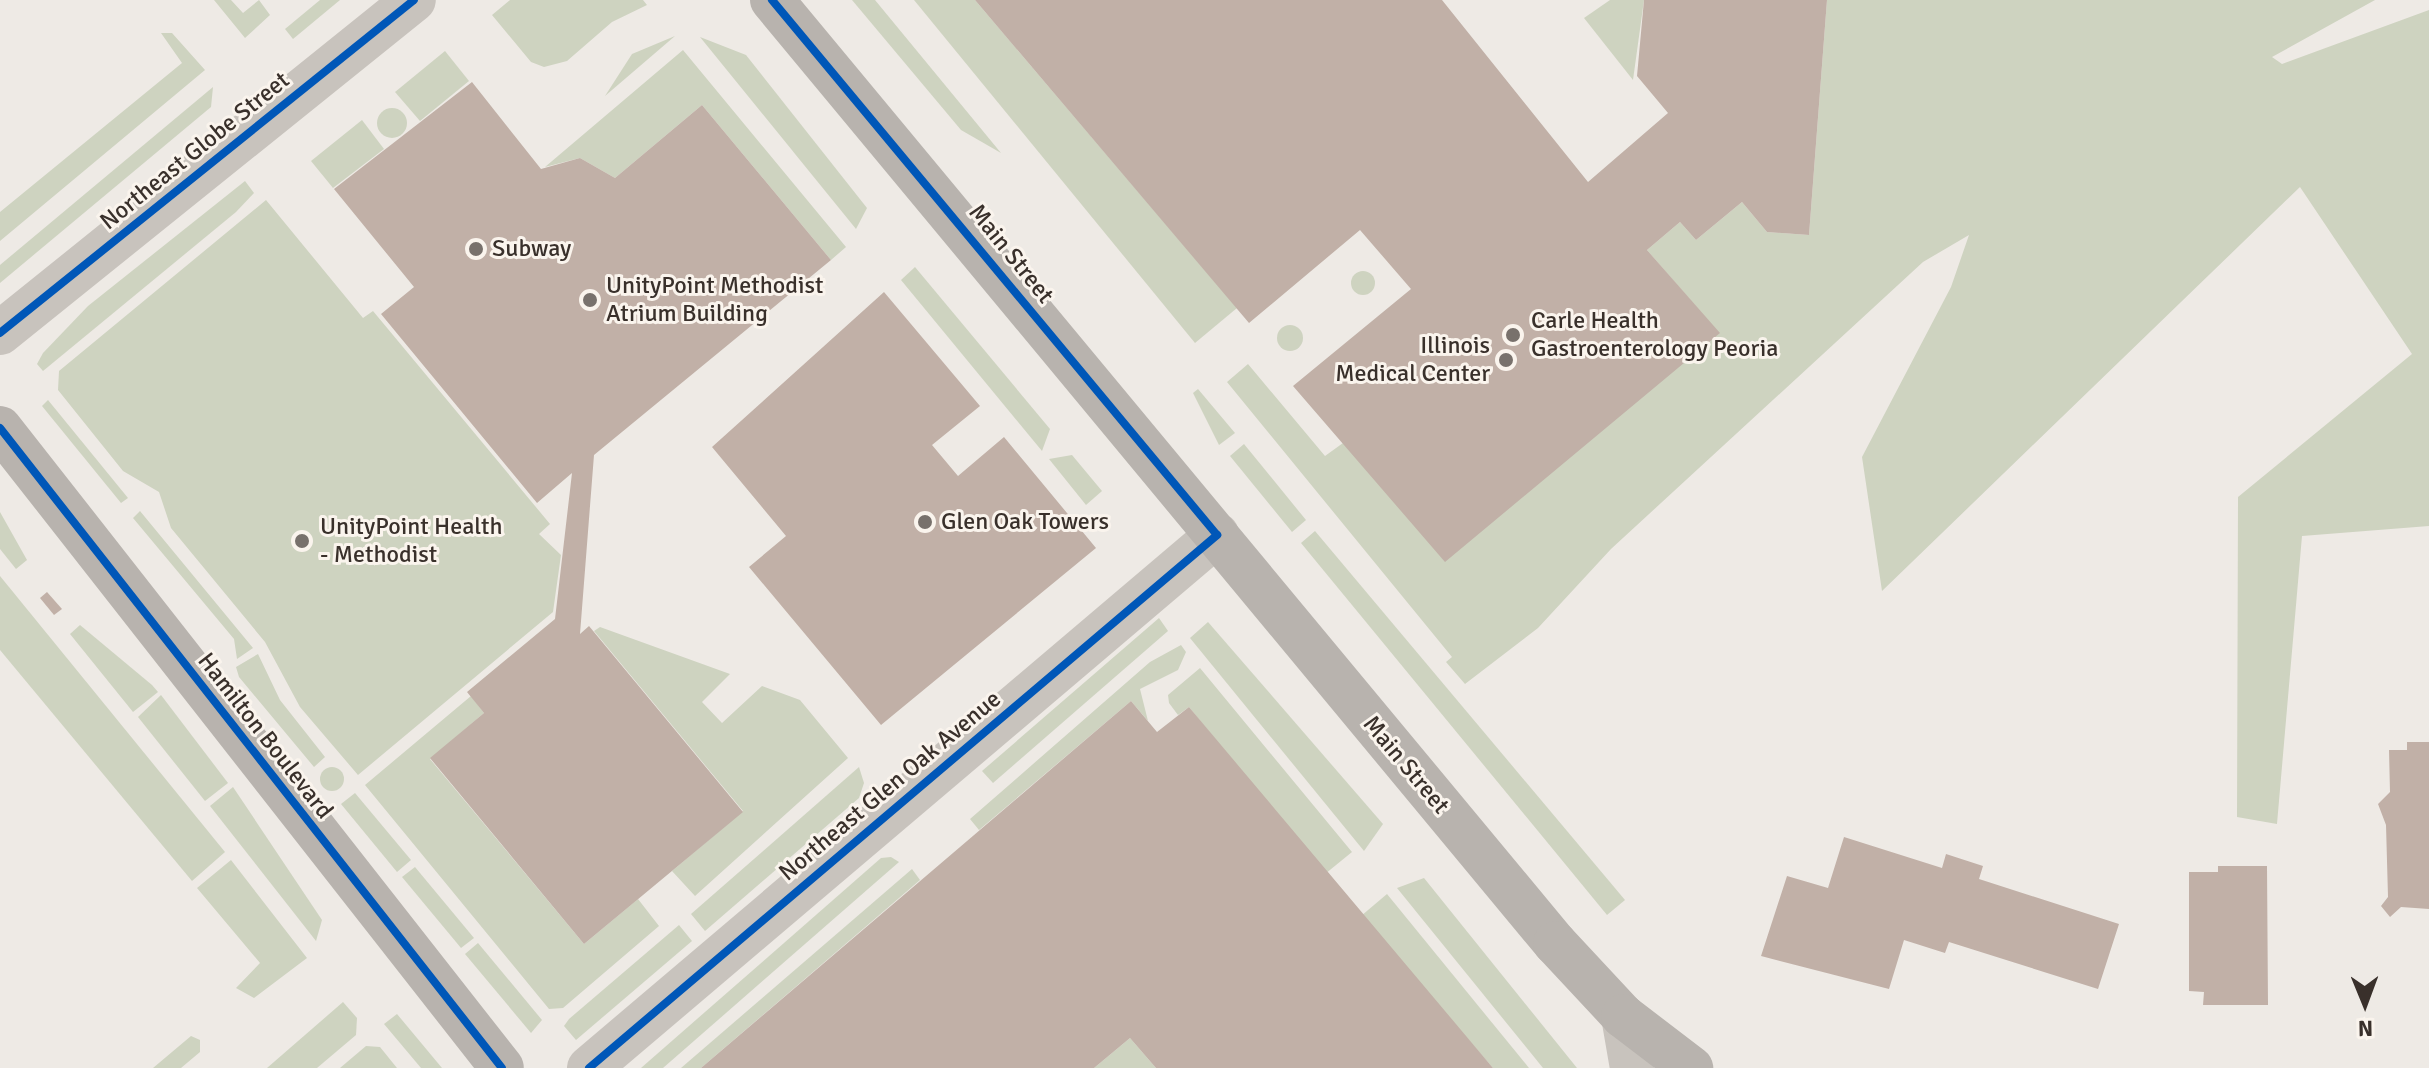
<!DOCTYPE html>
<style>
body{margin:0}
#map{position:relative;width:2429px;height:1068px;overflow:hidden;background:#eeeae5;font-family:Signika,sans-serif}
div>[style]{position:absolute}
.green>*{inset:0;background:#ced3c0}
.round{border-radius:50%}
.building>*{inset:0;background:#c1b0a7}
.street>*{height:44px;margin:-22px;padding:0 22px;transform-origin:22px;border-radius:22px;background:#c8c3bd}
.secondary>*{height:44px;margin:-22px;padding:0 22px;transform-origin:22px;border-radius:22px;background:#b8b3ae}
.cycleway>*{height:8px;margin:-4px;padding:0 4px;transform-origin:4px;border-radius:4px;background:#0057b8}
.dots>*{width:22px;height:22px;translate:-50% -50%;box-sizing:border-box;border:4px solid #faf4ed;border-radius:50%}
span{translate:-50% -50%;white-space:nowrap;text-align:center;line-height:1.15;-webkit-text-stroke:6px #faf4ed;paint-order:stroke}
.street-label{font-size:24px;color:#39302b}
.poi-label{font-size:24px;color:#39302b}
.left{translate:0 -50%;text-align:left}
.right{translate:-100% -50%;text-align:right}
.north{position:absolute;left:2325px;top:964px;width:80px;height:80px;-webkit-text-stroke:6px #faf4ed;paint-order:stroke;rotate:179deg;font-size:22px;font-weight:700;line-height:32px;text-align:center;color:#39302b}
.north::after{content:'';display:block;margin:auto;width:28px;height:36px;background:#39302b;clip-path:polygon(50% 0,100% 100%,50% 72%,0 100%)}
</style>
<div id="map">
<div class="green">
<i style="clip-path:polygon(214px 0,231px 0,243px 13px,259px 0,270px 15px,245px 38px)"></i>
<i style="clip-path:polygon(320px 0,340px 0,293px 39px,285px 29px)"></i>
<i style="clip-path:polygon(510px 0,643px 0,647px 5px,612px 22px,567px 61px,544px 67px,531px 62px,492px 15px)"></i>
<i style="clip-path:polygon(852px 0,875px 0,1001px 153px,961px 130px)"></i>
<i style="clip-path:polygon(914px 0,975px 0,1237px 308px,1195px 343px)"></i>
<i style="clip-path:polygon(1610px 0,1644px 0,1633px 80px,1584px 18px)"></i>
<i style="clip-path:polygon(1827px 0,2375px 0,2272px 57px,2282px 64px,2429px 10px,2429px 526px,2302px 536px,2277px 824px,2237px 817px,2238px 497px,2412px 354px,2300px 187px,1882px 591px,1862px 457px,1951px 287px,1969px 235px,1923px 262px,1611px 549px,1538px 628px,1465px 684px,1446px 662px,1452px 657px,1227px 382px,1248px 364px,1325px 456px,1343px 443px,1719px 333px,1647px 250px,1680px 222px,1696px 240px,1742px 202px,1767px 232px,1809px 235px)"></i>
<i style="clip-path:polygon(161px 33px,172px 33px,205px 70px,0 241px,0 212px,182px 63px)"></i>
<i style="clip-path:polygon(675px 36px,605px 96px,632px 54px)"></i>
<i style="clip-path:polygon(700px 37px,746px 55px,867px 208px,856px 229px)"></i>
<i style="clip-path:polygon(683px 50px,846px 247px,831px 260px,702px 105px,615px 178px,580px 158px,545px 167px)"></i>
<i style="clip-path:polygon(445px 51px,469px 81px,420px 121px,395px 92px)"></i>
<i style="clip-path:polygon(213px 87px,211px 107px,0 283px,0 265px)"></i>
<i class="round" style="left:377px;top:108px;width:30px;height:30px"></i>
<i style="clip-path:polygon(362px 120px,384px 149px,333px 188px,311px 161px)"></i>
<i style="clip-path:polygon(245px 181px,254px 193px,236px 212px,43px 371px,37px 364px,43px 353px,88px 306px)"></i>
<i style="clip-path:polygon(266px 200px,363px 318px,373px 311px,550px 524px,539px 534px,561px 555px,553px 612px,358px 775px,300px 707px,265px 642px,171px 528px,159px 492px,123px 471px,58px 390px,59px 371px)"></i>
<i style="clip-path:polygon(915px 267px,1050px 429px,1042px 451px,901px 280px)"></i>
<i class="round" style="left:1351px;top:271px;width:24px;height:24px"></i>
<i class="round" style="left:1277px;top:325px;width:26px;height:26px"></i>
<i style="clip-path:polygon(1198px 389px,1235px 433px,1219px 445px,1193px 393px)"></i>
<i style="clip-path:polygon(48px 400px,128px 498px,121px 503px,42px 406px)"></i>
<i style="clip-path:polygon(1244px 444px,1306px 520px,1292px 532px,1230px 456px)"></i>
<i style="clip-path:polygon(1072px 455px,1102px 491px,1086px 505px,1049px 459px)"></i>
<i style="clip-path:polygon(140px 511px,253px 648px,237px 659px,234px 639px,133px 518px)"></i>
<i style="clip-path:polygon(0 512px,27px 560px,16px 569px,0 549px)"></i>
<i style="clip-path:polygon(1315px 531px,1625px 900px,1607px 915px,1301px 543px)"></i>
<i style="clip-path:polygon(0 576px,225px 852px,192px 881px,0 650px)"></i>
<i style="clip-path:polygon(1159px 618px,1168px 631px,993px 783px,982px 771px)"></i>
<i style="clip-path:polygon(1208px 622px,1383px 824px,1364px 851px,1190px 638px)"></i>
<i style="clip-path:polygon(80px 625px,152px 685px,158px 692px,133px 712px,70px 634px)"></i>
<i style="clip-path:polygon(600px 627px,730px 674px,702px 702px,722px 723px,762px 686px,800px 700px,848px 758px,695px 896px,672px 871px,743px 811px,594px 631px)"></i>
<i style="clip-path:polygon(1181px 645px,1186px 652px,1178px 670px,1140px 689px,1148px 721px,1131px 701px,979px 830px,970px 819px,1150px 662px)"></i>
<i style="clip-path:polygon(258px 654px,280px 700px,325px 757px,314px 767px,239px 677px,236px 667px)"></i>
<i style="clip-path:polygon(1200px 668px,1352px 852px,1325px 874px,1189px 707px,1178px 715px,1169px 703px,1168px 695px)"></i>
<i style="clip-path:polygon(161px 695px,228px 783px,205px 801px,138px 717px)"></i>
<i style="clip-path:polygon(471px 696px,484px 713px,430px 759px,584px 944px,638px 899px,659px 926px,563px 1008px,549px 1009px,365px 785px)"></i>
<i style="clip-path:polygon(859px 767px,864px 783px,859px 798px,705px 931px,691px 914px)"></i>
<i class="round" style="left:320px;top:767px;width:24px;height:24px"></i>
<i style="clip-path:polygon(233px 787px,322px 920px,316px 941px,210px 806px)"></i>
<i style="clip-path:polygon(355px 793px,411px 860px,397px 872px,341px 804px)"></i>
<i style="clip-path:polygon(891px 857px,899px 862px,663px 1068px,641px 1068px,881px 858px)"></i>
<i style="clip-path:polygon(231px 860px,307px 958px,254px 998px,236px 988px,260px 963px,197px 888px)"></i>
<i style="clip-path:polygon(415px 867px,474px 938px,461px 948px,402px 877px)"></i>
<i style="clip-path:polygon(912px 869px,920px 880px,701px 1068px,681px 1068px)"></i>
<i style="clip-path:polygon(1424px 878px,1577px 1068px,1543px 1068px,1397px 888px)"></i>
<i style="clip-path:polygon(1387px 894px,1529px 1068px,1493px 1068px,1361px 916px)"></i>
<i style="clip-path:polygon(679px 925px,692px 941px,576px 1040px,564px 1026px,569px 1019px)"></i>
<i style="clip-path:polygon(478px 943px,542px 1020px,531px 1033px,465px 954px)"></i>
<i style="clip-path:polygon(343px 1002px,357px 1018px,356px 1035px,317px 1068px,267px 1068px)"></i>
<i style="clip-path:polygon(397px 1014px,442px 1068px,421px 1068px,384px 1024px)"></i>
<i style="clip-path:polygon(191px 1036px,200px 1040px,200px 1052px,181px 1068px,153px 1068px)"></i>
<i style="clip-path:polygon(1130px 1038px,1156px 1068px,1094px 1068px)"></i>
<i style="clip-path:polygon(366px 1046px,380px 1047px,397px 1068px,340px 1068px)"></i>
</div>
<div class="building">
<i style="clip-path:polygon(975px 0,1442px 0,1588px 182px,1668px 113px,1637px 76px,1644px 0,1827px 0,1809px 235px,1767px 232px,1742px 202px,1696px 240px,1680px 222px,1647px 250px,1720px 333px,1445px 562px,1293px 386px,1411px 289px,1360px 230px,1249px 323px)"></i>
<i style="clip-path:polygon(472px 82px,541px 169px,580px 158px,615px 178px,702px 105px,831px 260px,594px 455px,580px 634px,589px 626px,743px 812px,584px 944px,430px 758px,484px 713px,467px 692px,555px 619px,572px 473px,537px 503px,381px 314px,414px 287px,334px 189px)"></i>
<i style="clip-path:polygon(884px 292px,980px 406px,932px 445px,958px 476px,1004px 437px,1096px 548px,881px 725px,749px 567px,786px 536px,712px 447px)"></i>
<i style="clip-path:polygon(47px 592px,62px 609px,54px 615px,40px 598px)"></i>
<i style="clip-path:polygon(1131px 701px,1157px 732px,1189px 707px,1493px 1068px,1156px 1068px,1130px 1038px,1094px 1068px,701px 1068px)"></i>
<i style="clip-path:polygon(2407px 742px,2429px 742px,2429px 909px,2401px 907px,2390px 917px,2381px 906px,2388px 897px,2386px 825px,2378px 804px,2390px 792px,2389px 750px,2407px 750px)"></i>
<i style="clip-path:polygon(1844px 837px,1942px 868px,1946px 854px,1983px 866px,1979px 879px,2119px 924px,2098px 989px,1949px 942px,1945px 953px,1904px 940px,1889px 989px,1761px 956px,1787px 876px,1828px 888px)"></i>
<i style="clip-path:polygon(2218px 866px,2267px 866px,2268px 1005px,2203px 1005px,2204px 992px,2189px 991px,2189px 872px,2218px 872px)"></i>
</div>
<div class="street">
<i style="left:0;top:333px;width:531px;rotate:-38.81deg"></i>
<i style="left:1623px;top:1016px;width:53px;rotate:80.2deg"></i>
<i style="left:589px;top:1068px;width:824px;rotate:-40.32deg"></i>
</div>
<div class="secondary">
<i style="left:772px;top:0;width:1226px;rotate:50.3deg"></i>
<i style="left:1555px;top:943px;width:100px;rotate:47deg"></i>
<i style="left:1623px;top:1016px;width:86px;rotate:37.4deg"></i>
<i style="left:0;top:428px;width:813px;rotate:51.89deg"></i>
</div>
<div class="cycleway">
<i style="left:0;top:333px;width:531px;rotate:-38.81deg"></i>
<i style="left:0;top:428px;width:813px;rotate:51.89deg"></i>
<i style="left:589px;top:1068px;width:824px;rotate:-40.32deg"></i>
<i style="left:1217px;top:535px;width:696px;rotate:-129.75deg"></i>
</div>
<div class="dots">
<i style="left:476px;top:249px;background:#78716c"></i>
<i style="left:590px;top:300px;background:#78716c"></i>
<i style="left:1513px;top:335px;background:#78716c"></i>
<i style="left:1506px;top:360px;background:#78716c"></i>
<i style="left:925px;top:522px;background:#78716c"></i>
<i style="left:302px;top:541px;background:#78716c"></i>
</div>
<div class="street-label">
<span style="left:195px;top:151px;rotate:-39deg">Northeast Globe Street</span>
<span style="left:1011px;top:254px;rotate:51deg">Main Street</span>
<span style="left:265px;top:736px;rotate:52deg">Hamilton Boulevard</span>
<span style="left:1406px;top:765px;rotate:50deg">Main Street</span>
<span style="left:890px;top:786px;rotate:-40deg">Northeast Glen Oak Avenue</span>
</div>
<div class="poi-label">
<span class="left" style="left:492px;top:249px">Subway</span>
<span class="left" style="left:606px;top:300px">UnityPoint Methodist<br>Atrium Building</span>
<span class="left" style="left:1531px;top:335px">Carle Health<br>Gastroenterology Peoria</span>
<span class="right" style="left:1490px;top:360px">Illinois<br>Medical Center</span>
<span class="left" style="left:941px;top:522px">Glen Oak Towers</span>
<span class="left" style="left:320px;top:541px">UnityPoint Health<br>- Methodist</span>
</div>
<div class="north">N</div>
</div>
